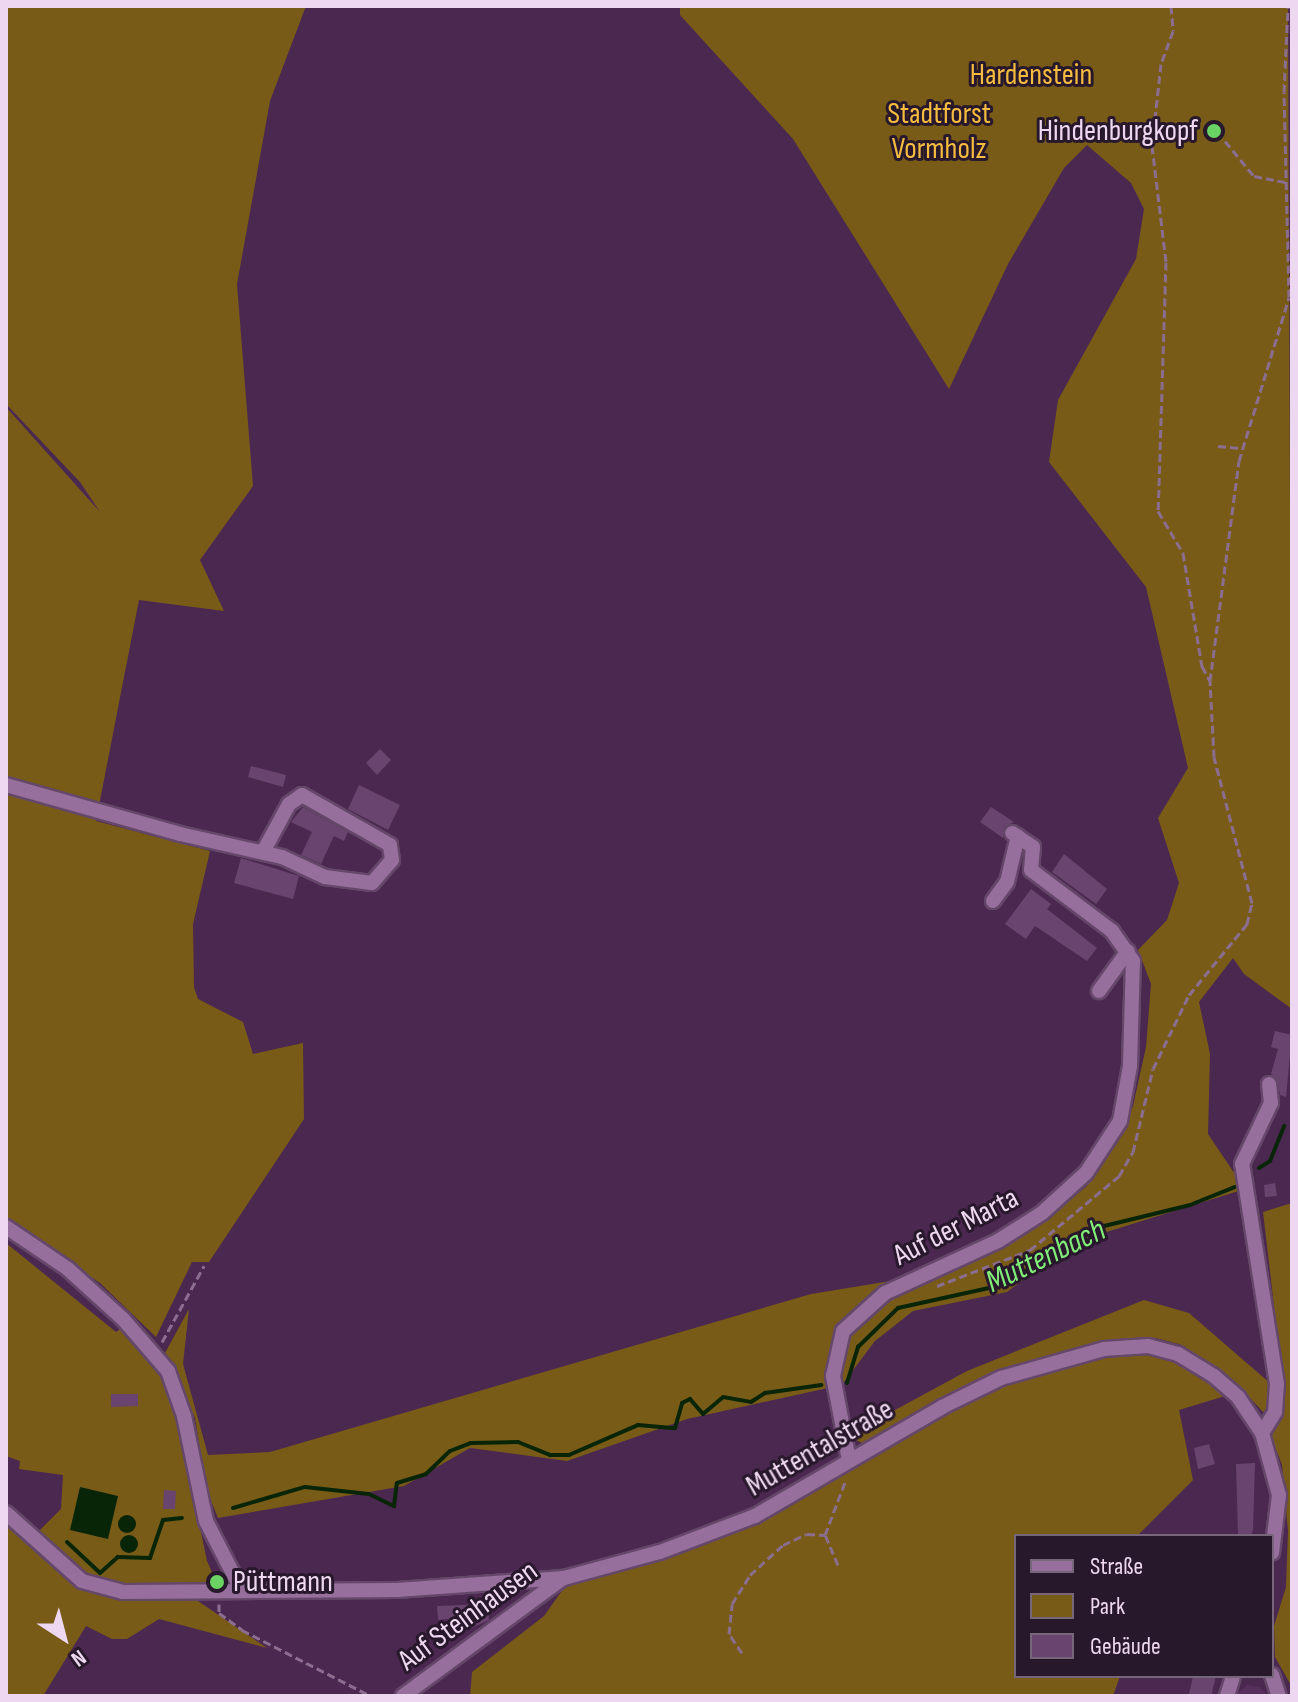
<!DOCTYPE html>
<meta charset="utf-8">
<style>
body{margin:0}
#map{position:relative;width:1298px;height:1702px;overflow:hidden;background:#4b2850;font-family:"Sofia Sans Condensed",sans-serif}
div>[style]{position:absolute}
.built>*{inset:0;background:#572f5d}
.green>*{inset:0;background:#795b18}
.water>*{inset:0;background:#092508}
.round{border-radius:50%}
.stream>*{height:4px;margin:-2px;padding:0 2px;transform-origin:2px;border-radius:2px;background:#092508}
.building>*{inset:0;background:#69446e}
.path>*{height:3px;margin-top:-1.5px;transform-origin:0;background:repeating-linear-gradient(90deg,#8b6d8f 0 8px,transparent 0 12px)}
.roads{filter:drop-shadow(2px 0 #65476a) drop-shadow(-2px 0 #65476a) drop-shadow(0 2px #65476a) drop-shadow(0 -2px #65476a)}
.minor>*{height:14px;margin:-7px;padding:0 7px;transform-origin:7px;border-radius:7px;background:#976f9c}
.dots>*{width:22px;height:22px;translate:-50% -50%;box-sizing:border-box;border:4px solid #28182b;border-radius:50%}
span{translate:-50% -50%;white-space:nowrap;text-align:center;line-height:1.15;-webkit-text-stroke:6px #28182b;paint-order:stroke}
.park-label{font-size:30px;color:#f6bc40}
.poi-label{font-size:30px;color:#eed8f1}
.right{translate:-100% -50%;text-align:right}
.left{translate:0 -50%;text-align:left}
.street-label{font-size:30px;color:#eed8f1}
.water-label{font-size:32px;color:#80ee78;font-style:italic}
.frame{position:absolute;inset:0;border:8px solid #eed8f1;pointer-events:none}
.legend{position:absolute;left:1014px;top:1534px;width:260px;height:144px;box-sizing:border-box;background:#28182b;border:2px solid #77657a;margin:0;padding:10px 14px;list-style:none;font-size:24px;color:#eed8f1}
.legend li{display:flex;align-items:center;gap:16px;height:40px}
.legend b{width:40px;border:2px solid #77657a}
.north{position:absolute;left:24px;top:1598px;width:80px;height:80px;-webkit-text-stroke:6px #28182b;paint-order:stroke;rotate:144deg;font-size:22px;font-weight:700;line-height:32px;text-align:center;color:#eed8f1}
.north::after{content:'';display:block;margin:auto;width:28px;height:36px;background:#eed8f1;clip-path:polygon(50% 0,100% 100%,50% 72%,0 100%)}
</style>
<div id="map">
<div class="built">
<i style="clip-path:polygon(1247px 1685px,1260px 1687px,1268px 1696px,1234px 1696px)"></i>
</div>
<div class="green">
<i style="clip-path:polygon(6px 6px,306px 6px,270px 101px,237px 284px,253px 486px,200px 560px,224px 611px,139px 600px,96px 821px,210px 851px,193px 924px,194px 987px,198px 999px,243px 1022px,253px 1054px,303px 1043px,304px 1119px,209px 1262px,192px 1262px,156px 1337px,100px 1283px,6px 1219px,6px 407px,100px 512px,80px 482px,6px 404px)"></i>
<i style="clip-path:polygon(680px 6px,1288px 6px,1292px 1009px,1244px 974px,1233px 958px,1199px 1002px,1210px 1054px,1208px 1134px,1245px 1189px,1071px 1243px,1007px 1292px,913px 1311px,875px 1341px,841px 1386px,844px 1341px,864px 1314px,918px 1280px,1020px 1237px,1086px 1187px,1118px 1142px,1133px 1106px,1146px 1047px,1151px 984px,1138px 950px,1167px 920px,1179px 883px,1158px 818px,1188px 768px,1146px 587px,1049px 462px,1058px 400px,1136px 259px,1144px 209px,1131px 183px,1087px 145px,1064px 168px,1008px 264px,949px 389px,793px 139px,680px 15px)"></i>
<i style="clip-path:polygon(1292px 1203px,1292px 1687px,1275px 1657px,1274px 1626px,1286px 1587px,1288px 1531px,1282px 1465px,1271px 1436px,1284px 1413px,1284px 1391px,1263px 1212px)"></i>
<i style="clip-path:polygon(6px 1243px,116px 1332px,122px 1328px,157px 1367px,175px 1407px,207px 1561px,218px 1586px,123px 1588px,96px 1582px,73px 1569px,36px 1534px,61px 1509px,63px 1475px,19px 1469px,20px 1461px,6px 1456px)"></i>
<i style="clip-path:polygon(897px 1280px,863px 1302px,835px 1330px,828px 1388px,687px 1419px,567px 1461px,470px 1448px,404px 1486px,218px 1518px,207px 1491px,195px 1418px,165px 1353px,189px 1309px,183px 1364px,208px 1455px,270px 1452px,811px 1294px)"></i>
<i style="clip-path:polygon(1144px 1300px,1189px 1313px,1271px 1384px,1269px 1406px,1263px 1412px,1239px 1386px,1182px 1345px,1156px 1338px,1113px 1339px,1000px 1374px,862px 1443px,847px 1436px,967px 1371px)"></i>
<i style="clip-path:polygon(1146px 1352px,1175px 1359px,1225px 1396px,1179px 1410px,1193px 1480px,1137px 1536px,1016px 1536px,1016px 1676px,1120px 1676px,1113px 1696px,470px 1696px,472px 1672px,544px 1616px,566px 1585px,662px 1557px,973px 1396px,1104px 1354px)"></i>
<i style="clip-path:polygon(6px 1518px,65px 1574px,145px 1599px,195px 1599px,267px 1648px,159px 1619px,127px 1639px,112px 1639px,86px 1626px,43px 1696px,6px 1696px)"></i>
</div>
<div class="water">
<i style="clip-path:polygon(80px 1487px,118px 1496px,108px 1539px,70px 1530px)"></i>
<i class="round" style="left:118px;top:1515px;width:18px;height:18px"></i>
<i class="round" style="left:120px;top:1535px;width:18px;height:18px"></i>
</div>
<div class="stream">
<i style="left:1259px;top:1168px;width:13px;rotate:-32deg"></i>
<i style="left:1270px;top:1161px;width:38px;rotate:-68deg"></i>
<i style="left:847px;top:1383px;width:38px;rotate:-73deg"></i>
<i style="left:858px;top:1347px;width:56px;rotate:-44.3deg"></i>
<i style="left:898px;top:1308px;width:107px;rotate:-12.4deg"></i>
<i style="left:1003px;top:1285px;width:109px;rotate:-31.5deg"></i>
<i style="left:1096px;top:1228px;width:97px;rotate:-13.7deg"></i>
<i style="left:1190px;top:1205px;width:48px;rotate:-21.8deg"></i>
<i style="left:233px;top:1508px;width:75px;rotate:-16.3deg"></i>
<i style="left:305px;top:1487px;width:64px;rotate:6.2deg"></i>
<i style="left:369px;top:1494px;width:28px;rotate:26deg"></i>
<i style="left:394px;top:1506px;width:23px;rotate:-83deg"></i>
<i style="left:397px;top:1483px;width:30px;rotate:-17deg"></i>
<i style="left:426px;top:1474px;width:33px;rotate:-44deg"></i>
<i style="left:450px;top:1451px;width:22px;rotate:-21deg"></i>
<i style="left:471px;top:1443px;width:47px;rotate:-1.2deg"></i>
<i style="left:518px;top:1442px;width:35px;rotate:22deg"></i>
<i style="left:550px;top:1455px;width:19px"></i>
<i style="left:569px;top:1455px;width:75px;rotate:-23.5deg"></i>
<i style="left:638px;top:1425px;width:37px;rotate:5deg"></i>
<i style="left:675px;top:1428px;width:26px;rotate:-74deg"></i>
<i style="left:682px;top:1403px;width:9px;rotate:-27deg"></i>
<i style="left:690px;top:1399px;width:20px;rotate:49deg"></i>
<i style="left:703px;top:1414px;width:26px;rotate:-40deg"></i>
<i style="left:723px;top:1397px;width:28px;rotate:10deg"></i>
<i style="left:751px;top:1402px;width:17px;rotate:-33deg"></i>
<i style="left:765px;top:1393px;width:57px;rotate:-8.1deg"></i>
<i style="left:67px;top:1542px;width:45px;rotate:43.2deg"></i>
<i style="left:100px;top:1573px;width:24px;rotate:-42deg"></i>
<i style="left:118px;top:1557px;width:32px;rotate:2deg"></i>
<i style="left:150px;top:1558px;width:40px;rotate:-71.1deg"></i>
<i style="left:163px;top:1520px;width:19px;rotate:-6deg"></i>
</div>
<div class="building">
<i style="clip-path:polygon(380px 749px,391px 760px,377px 775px,366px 763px)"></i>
<i style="clip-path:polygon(251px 766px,286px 775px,283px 787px,248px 777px)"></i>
<i style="clip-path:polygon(359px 785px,400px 805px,388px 830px,348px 809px)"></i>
<i style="clip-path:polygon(303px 807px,348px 832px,344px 841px,334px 836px,321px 864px,301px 855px,312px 832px,291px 822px)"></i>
<i style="clip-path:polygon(991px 807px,1014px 822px,1004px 827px,1003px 838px,980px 822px)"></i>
<i style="clip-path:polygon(1064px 854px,1107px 889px,1096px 904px,1052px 872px)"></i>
<i style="clip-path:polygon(241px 858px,299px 876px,293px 899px,234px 883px)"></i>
<i style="clip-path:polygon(1031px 889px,1051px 904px,1047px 909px,1097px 948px,1087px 961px,1035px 926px,1026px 939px,1005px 924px)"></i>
<i style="clip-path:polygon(1275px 1031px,1292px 1035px,1286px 1097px,1280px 1095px,1277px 1079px,1271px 1074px,1278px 1049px,1271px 1047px)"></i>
<i style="clip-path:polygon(1275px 1183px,1277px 1196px,1265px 1197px,1264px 1185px)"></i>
<i style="clip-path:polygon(111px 1394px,138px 1394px,138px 1406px,111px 1407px)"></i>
<i style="clip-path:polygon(1209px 1444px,1215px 1464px,1198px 1469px,1194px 1448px)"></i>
<i style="clip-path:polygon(1255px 1463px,1253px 1530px,1251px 1536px,1238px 1536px,1236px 1464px)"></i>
<i style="clip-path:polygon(164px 1490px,176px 1491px,175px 1509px,163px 1509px)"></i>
<i style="clip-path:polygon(488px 1604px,489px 1620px,463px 1632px,447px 1633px,448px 1619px,438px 1620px,437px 1606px)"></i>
<i style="clip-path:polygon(1193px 1676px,1216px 1676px,1211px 1696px,1189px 1694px)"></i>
</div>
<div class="path">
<i style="left:1171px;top:6px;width:25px;rotate:85deg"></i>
<i style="left:1173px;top:31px;width:35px;rotate:110deg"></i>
<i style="left:1161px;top:64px;width:82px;rotate:96.3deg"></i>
<i style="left:1152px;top:146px;width:117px;rotate:83.1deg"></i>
<i style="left:1166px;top:262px;width:249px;rotate:91.8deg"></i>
<i style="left:1158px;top:511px;width:49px;rotate:59.2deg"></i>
<i style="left:1183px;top:553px;width:115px;rotate:80.5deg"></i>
<i style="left:1202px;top:666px;width:17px;rotate:62deg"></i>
<i style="left:1225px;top:141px;width:45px;rotate:50.4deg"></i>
<i style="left:1254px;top:176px;width:32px;rotate:11deg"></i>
<i style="left:1218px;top:446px;width:25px;rotate:5deg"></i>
<i style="left:937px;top:1286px;width:100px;rotate:-21.2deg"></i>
<i style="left:1030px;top:1250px;width:116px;rotate:-39.7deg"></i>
<i style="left:1119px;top:1176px;width:28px;rotate:-60deg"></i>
<i style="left:1133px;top:1152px;width:85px;rotate:-76.5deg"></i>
<i style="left:1153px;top:1069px;width:82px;rotate:-64.1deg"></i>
<i style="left:1189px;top:995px;width:92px;rotate:-50.8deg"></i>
<i style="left:1247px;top:924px;width:22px;rotate:-77deg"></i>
<i style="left:1252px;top:903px;width:151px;rotate:-104.6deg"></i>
<i style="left:1214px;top:757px;width:76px;rotate:-93deg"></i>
<i style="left:1210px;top:681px;width:222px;rotate:-82.5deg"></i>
<i style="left:1239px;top:461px;width:171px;rotate:-73deg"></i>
<i style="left:1289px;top:297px;width:205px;rotate:-91.4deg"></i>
<i style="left:1284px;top:92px;width:86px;rotate:-87.3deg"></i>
<i style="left:162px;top:1342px;width:87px;rotate:-61.1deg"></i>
<i style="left:838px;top:1565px;width:33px;rotate:-113deg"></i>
<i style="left:825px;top:1535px;width:57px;rotate:-69.3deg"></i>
<i style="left:219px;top:1604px;width:9px;rotate:90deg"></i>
<i style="left:219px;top:1613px;width:29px;rotate:36deg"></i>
<i style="left:242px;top:1630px;width:145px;rotate:27.1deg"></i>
<i style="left:742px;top:1653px;width:23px;rotate:-124deg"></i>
<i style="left:729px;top:1634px;width:30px;rotate:-84deg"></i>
<i style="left:732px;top:1604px;width:34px;rotate:-58deg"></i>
<i style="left:750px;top:1575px;width:45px;rotate:-42.3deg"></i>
<i style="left:783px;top:1545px;width:26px;rotate:-25deg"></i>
<i style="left:807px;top:1534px;width:18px;rotate:3deg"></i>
</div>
<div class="roads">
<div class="minor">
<i style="left:6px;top:785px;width:181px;rotate:15.7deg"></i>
<i style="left:180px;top:834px;width:105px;rotate:12.7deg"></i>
<i style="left:282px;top:857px;width:47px;rotate:24.9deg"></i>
<i style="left:325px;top:877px;width:47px;rotate:7.3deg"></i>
<i style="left:372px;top:883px;width:30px;rotate:-49deg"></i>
<i style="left:392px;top:860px;width:15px;rotate:-98deg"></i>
<i style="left:390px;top:845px;width:101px;rotate:-150.4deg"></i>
<i style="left:302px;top:795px;width:16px;rotate:145deg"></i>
<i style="left:289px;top:804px;width:55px;rotate:118.4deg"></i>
<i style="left:993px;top:901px;width:24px;rotate:-54deg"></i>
<i style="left:1007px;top:882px;width:47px;rotate:-76.6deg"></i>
<i style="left:1099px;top:991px;width:49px;rotate:-54.1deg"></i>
<i style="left:6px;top:1227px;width:75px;rotate:34.1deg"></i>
<i style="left:68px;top:1269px;width:74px;rotate:42.3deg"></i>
<i style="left:123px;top:1319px;width:69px;rotate:49.1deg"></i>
<i style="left:168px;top:1371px;width:48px;rotate:70.4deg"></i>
<i style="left:184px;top:1416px;width:107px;rotate:78.2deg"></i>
<i style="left:206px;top:1521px;width:76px;rotate:62.8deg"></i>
<i style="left:1262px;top:1433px;width:25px;rotate:-58deg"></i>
<i style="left:1275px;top:1412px;width:28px;rotate:-86deg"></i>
<i style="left:1277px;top:1384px;width:223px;rotate:-99deg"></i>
<i style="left:1242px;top:1164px;width:68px;rotate:-64.6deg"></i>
<i style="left:1271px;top:1103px;width:19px;rotate:-96deg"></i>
<i style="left:849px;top:1460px;width:86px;rotate:-100.8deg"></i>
<i style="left:833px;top:1376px;width:46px;rotate:-77.5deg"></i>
<i style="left:843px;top:1331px;width:57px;rotate:-42.1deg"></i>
<i style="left:885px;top:1293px;width:124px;rotate:-24.7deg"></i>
<i style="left:998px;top:1241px;width:52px;rotate:-32.5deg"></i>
<i style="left:1042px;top:1213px;width:59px;rotate:-42.3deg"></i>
<i style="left:1086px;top:1173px;width:62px;rotate:-56.8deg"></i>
<i style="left:1120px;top:1121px;width:56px;rotate:-79.7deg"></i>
<i style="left:1130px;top:1066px;width:105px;rotate:-88.4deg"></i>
<i style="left:1133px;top:961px;width:37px;rotate:-125deg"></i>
<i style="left:1112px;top:931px;width:101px;rotate:-143deg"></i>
<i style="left:1031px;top:870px;width:23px;rotate:-85deg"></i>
<i style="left:1033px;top:847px;width:25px;rotate:-146deg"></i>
<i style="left:6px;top:1513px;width:102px;rotate:41.8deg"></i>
<i style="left:82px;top:1581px;width:42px;rotate:15deg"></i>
<i style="left:123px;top:1592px;width:274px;rotate:-0.4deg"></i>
<i style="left:397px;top:1590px;width:167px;rotate:-4.1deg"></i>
<i style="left:564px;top:1578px;width:99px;rotate:-15.2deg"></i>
<i style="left:660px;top:1552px;width:102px;rotate:-20.8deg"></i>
<i style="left:755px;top:1516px;width:216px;rotate:-30.2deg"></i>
<i style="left:942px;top:1407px;width:66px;rotate:-26.2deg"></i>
<i style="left:1001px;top:1378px;width:107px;rotate:-15.7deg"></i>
<i style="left:1104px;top:1349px;width:44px;rotate:-3.9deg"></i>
<i style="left:1148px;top:1346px;width:31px;rotate:15deg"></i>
<i style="left:1178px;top:1354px;width:42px;rotate:31.4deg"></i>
<i style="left:1214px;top:1376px;width:32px;rotate:41deg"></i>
<i style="left:1238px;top:1397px;width:43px;rotate:56.3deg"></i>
<i style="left:1262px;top:1433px;width:64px;rotate:74.7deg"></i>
<i style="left:1279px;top:1495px;width:58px;rotate:96.9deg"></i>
<i style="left:1272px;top:1675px;width:22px;rotate:72deg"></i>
<i style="left:403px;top:1696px;width:199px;rotate:-36.4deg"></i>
<i style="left:1227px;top:1696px;width:21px;rotate:-73deg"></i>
</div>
</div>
<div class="dots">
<i style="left:1214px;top:131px;background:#6ad363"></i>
<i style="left:217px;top:1582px;background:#6ad363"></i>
</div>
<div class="park-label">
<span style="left:1031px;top:75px">Hardenstein</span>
<span style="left:939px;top:131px">Stadtforst<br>Vormholz</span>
</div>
<div class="poi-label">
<span class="right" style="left:1198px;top:131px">Hindenburgkopf</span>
<span class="left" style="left:233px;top:1582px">Püttmann</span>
</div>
<div class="street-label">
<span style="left:956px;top:1227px;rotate:-27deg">Auf der Marta</span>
<span style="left:820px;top:1448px;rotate:-30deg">Muttentalstraße</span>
<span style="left:468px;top:1616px;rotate:-36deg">Auf Steinhausen</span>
</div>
<div class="water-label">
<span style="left:1046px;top:1257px;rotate:-26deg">Muttenbach</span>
</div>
<div class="frame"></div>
<ul class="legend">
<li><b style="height:10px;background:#976f9c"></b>Straße</li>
<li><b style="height:22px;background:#795b18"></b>Park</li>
<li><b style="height:22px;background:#69446e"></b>Gebäude</li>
</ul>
<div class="north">N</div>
</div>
